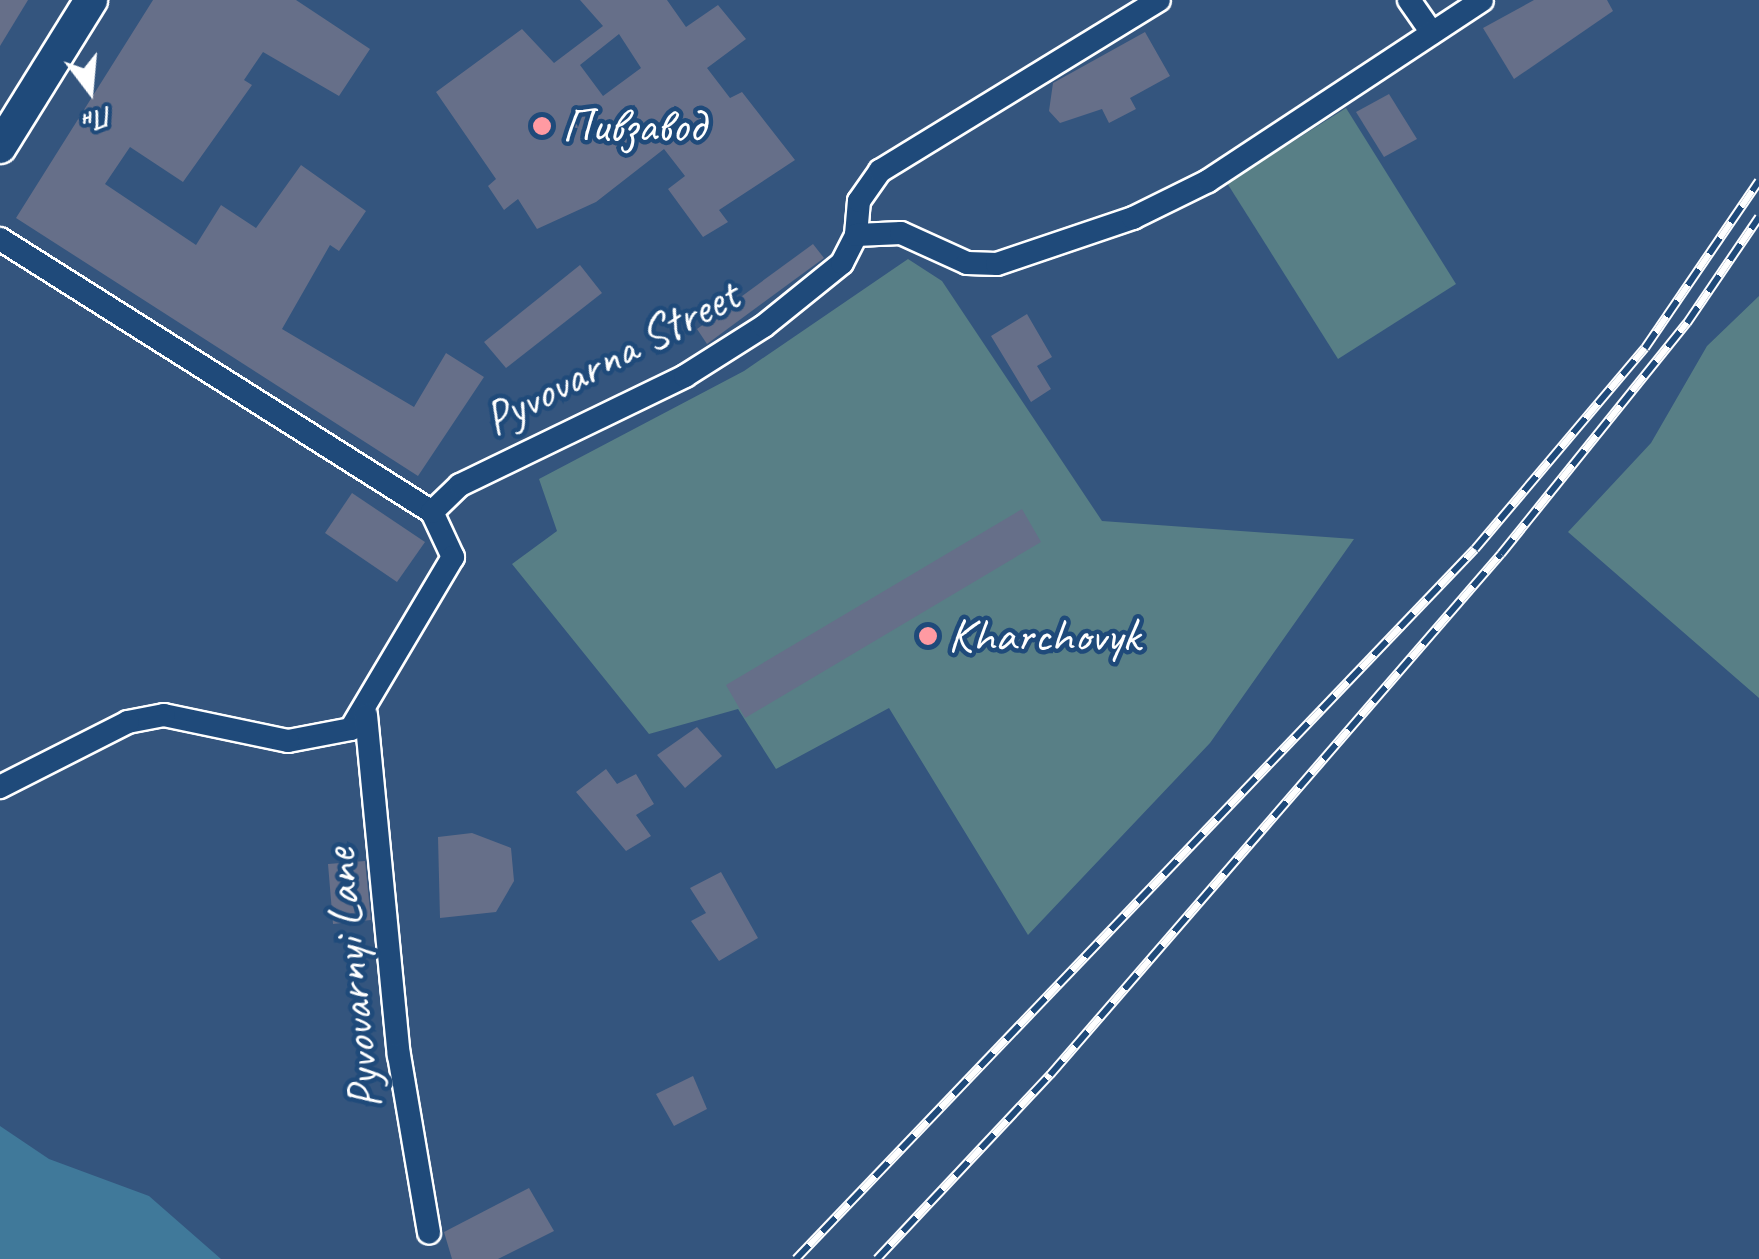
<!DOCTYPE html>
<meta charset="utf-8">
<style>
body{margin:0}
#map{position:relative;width:1759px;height:1259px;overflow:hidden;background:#34557e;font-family:Caveat,sans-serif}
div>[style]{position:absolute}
.green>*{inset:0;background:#587f86}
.water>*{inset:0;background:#40799a}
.building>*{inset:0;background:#666f89}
.roads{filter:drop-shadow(2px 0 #fff) drop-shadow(-2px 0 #fff) drop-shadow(0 2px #fff) drop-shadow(0 -2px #fff)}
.street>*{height:22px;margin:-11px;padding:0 11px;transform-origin:11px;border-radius:11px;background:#1f4a7a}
.secondary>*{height:32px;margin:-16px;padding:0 16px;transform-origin:16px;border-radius:16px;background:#1f4a7a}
.rail>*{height:10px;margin-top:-5px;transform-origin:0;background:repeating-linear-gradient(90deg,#1f4a7a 0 19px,#fff 0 38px);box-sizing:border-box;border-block:2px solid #fff}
.dots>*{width:28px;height:28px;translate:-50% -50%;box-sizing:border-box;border:5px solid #1f4a7a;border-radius:50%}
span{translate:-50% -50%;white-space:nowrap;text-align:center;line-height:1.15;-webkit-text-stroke:9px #1f4a7a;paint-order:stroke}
.poi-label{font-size:48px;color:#fff}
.left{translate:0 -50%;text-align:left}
.street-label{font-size:48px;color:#fff}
.north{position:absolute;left:40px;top:40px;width:100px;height:100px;-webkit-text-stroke:8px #1f4a7a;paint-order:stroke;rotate:164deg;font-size:28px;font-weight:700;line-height:40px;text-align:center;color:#fff}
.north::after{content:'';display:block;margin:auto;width:35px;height:45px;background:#fff;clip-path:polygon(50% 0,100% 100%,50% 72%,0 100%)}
</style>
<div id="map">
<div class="green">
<i style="clip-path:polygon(1346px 108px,1456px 284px,1338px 359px,1227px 183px)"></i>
<i style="clip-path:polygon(908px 259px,942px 281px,1102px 521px,1354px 539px,1210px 743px,1028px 935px,889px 708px,776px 769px,738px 709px,649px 734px,512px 564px,557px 531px,539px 479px,744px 371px)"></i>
<i style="clip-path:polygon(1759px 296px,1759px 698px,1568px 532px,1651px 443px,1707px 346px)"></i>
</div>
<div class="water">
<i style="clip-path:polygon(0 1126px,49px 1159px,149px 1196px,221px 1259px,0 1259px)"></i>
</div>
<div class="building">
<i style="clip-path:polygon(0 0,28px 0,0 46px)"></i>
<i style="clip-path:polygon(153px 0,296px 0,370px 49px,339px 96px,263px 52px,244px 80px,252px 85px,183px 182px,130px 147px,105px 184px,196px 245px,221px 205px,256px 228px,301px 165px,366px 211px,339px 251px,330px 245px,282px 329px,414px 407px,446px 353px,484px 377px,418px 476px,16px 218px)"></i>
<i style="clip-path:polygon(evenodd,580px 0,667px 0,686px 27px,718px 5px,746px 39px,707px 68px,730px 98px,742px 92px,795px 160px,719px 210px,728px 222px,703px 237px,668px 189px,685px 176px,664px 149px,596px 202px,537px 229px,518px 199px,504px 210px,488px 186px,496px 179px,436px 92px,522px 29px,554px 63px,603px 26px,580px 0,619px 34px,641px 68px,603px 96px,580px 65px,619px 34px)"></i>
<i style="clip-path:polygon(1534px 0,1607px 0,1613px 11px,1514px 79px,1483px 28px)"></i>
<i style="clip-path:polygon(1145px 32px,1170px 76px,1130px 98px,1136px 109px,1109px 123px,1102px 109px,1060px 123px,1049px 111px,1053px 83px)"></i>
<i style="clip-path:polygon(1389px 94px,1417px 139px,1384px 157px,1356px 112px)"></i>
<i style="clip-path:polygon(813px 244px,824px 258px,707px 344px,697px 329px)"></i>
<i style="clip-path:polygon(580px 265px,602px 293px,506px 368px,484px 342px)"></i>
<i style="clip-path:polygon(1027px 314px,1052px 357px,1037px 366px,1051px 389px,1031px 402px,991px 336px)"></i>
<i style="clip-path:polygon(352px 493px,425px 542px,397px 582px,325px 533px)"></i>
<i style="clip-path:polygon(1022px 509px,1041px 542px,745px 718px,726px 685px)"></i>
<i style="clip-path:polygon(697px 727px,722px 756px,685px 788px,657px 755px)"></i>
<i style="clip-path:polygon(606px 769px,617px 784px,636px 774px,654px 804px,636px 815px,651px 836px,626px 851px,576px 792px)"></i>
<i style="clip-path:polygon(472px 833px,511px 848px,514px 881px,496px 912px,440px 918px,438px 837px)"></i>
<i style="clip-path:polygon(365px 861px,371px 920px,333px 924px,328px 864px)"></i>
<i style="clip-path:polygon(721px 872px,758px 938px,719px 961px,691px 921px,706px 913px,690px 888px)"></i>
<i style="clip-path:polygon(693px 1076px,707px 1109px,674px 1126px,656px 1094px)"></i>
<i style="clip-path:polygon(529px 1188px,554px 1231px,498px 1259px,452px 1259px,444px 1232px)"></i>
</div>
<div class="roads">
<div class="street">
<i style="left:1409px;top:0;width:40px;rotate:55.1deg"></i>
<i style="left:856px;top:235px;width:34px;rotate:-85deg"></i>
<i style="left:859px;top:201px;width:37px;rotate:-55deg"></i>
<i style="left:880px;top:171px;width:327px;rotate:-31.5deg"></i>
<i style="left:0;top:239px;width:511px;rotate:32.29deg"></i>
<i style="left:432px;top:512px;width:50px;rotate:65deg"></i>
<i style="left:453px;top:557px;width:200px;rotate:120.7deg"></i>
<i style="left:351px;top:729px;width:64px;rotate:169.2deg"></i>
<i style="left:288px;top:741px;width:127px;rotate:-168.2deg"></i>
<i style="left:164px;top:715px;width:37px;rotate:169deg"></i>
<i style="left:128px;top:722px;width:144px;rotate:153.1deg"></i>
<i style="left:432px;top:512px;width:39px;rotate:-44deg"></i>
<i style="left:460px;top:485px;width:250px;rotate:-25.8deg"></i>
<i style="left:685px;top:376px;width:93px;rotate:-32.3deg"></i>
<i style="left:764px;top:326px;width:100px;rotate:-38.9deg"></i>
<i style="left:842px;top:263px;width:31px;rotate:-63deg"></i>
<i style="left:856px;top:235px;width:45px;rotate:-2.5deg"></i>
<i style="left:901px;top:233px;width:72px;rotate:24.4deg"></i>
<i style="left:967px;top:263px;width:30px;rotate:2deg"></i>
<i style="left:997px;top:264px;width:144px;rotate:-18.7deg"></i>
<i style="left:1133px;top:218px;width:84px;rotate:-26.3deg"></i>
<i style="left:1208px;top:181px;width:328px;rotate:-33.4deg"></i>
<i style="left:366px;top:715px;width:342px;rotate:84.5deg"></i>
<i style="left:399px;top:1055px;width:180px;rotate:80.4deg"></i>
</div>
<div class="secondary">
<i style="left:0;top:147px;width:173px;rotate:-58.2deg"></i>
</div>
</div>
<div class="rail">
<i style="left:796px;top:1259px;width:982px;rotate:-46.28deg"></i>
<i style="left:1475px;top:549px;width:263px;rotate:-49.8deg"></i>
<i style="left:1645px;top:348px;width:202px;rotate:-55.7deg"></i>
<i style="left:877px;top:1259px;width:253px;rotate:-46.8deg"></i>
<i style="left:1050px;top:1075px;width:689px;rotate:-49.12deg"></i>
<i style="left:1501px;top:554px;width:297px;rotate:-51.2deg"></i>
<i style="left:1687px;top:323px;width:128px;rotate:-55.8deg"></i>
</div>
<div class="dots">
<i style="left:542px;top:126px;background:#ff9aa2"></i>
<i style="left:928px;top:636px;background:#ff9aa2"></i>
</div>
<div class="poi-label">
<span class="left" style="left:562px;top:126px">Пивзавод</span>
<span class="left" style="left:948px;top:636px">Kharchovyk</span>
</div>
<div class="street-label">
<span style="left:611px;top:357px;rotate:-28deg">Pyvovarna Street</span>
<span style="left:352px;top:979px;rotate:-96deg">Pyvovarnyi Lane</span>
</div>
<div class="north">Пн</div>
</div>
